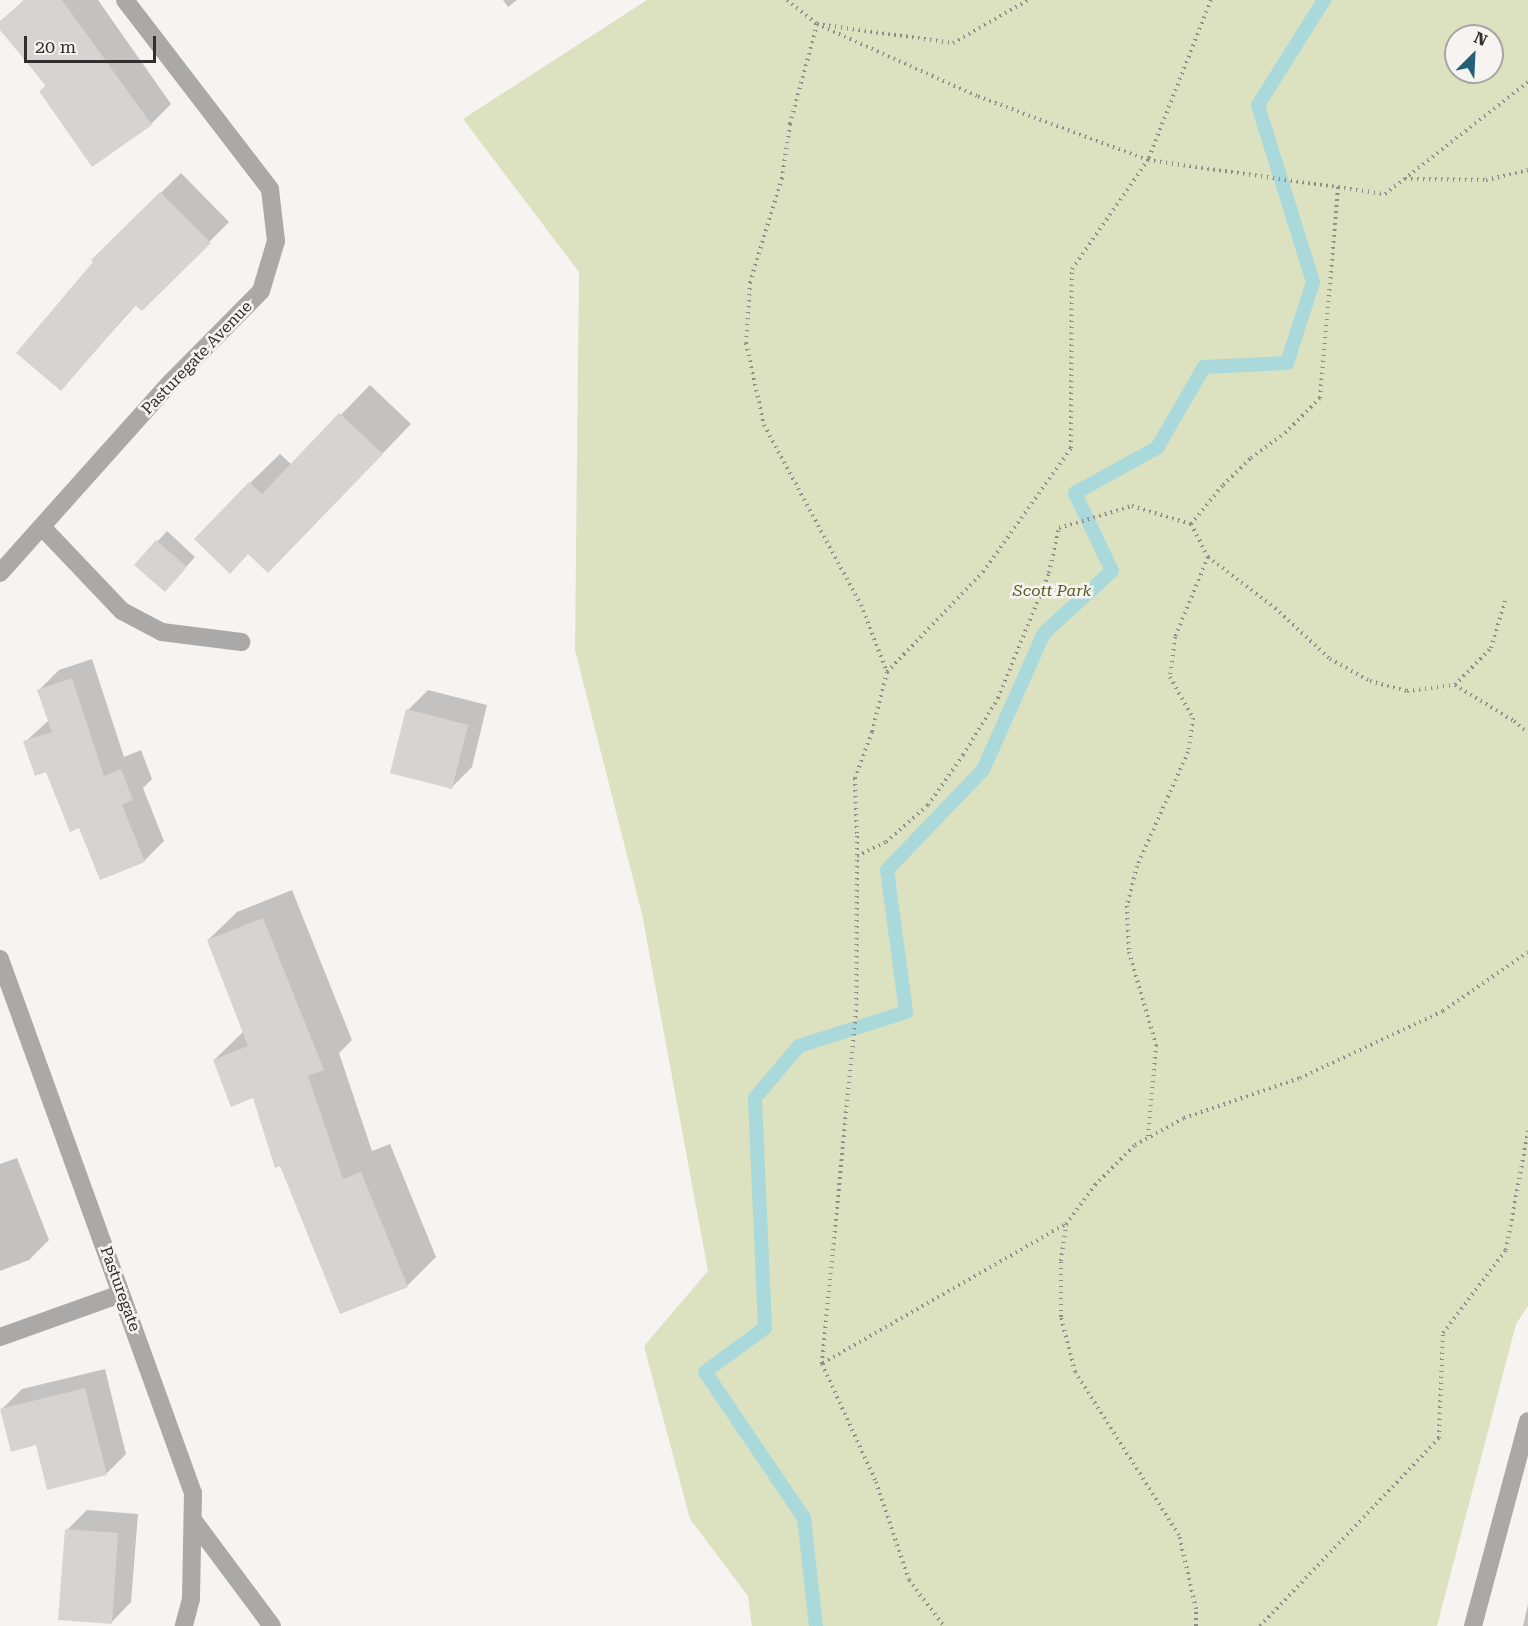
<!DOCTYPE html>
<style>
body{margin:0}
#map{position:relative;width:1528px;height:1626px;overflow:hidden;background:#f6f3f1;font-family:"Roboto Serif",serif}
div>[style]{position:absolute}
.green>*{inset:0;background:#dce1c0}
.shadow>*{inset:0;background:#0003}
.stream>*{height:14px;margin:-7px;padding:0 7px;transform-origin:7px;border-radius:7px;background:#a9d9da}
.building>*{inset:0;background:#d6d3d1}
.path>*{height:4px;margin-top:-2px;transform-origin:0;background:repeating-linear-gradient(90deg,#8f8c8b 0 1.5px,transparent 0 6px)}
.minor>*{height:18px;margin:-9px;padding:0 9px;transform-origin:9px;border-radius:9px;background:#aaa9a8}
span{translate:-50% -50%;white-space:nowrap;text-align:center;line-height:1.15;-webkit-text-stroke:5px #f6f3f1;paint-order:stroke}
.street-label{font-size:16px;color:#312f2f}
.park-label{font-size:16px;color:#575c23;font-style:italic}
.north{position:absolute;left:1444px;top:24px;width:60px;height:60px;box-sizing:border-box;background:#f6f3f1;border:2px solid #a7a5a3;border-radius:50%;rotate:24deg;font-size:16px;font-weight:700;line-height:24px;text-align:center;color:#312f2f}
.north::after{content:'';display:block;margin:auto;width:21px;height:27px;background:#256078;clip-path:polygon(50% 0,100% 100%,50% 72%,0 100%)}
.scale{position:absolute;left:24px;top:36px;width:132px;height:27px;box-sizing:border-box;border:3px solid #312f2f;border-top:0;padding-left:8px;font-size:18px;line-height:21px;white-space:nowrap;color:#312f2f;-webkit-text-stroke:4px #f6f3f1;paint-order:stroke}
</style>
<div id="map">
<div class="green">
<i style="clip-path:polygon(evenodd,647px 0,1528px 0,1528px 1306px,1516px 1324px,1437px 1626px,752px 1626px,748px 1596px,690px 1519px,644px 1346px,708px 1271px,642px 914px,575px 650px,579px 272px,463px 119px,647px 0,1456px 36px,1492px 36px,1492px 72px,1456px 72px,1456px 36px)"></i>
</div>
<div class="shadow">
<i style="clip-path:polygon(24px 0,98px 0,171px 104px,151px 124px,41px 91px,47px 84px,0 28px,0 22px)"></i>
<i style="clip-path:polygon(503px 0,517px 0,508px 7px)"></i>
<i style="clip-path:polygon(181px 173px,229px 222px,142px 309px,137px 304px,61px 389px,96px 262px,93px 260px)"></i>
<i style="clip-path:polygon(370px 385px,411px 424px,298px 541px,250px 483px,280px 454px,292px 465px)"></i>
<i style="clip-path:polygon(167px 531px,195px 557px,174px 580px,136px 565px)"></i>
<i style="clip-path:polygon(92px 659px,124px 757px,141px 750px,152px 779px,143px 788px,164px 841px,144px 861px,80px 826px,47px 770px,25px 742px,49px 720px,39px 690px,59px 670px)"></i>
<i style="clip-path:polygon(428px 690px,487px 705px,472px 767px,452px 787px,408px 710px)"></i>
<i style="clip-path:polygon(292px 890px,352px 1040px,339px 1053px,372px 1151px,390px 1144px,436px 1257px,407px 1286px,253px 1096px,214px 1060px,244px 1031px,208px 940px,237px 912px)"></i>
<i style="clip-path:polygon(17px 1158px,49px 1240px,29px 1260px,0 1271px,0 1164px)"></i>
<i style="clip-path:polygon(105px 1369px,126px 1454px,106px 1474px,37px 1443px,2px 1409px,22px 1389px)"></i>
<i style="clip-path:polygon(87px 1510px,138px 1514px,131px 1602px,111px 1623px,67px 1530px)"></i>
<i style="clip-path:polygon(1528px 1604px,1528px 1626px,1523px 1626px)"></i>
</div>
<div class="stream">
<i style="left:816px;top:1626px;width:109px;rotate:-96.3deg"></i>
<i style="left:804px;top:1518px;width:176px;rotate:-124.1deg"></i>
<i style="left:705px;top:1372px;width:74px;rotate:-36.3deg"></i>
<i style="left:765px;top:1328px;width:230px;rotate:-92.5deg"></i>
<i style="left:755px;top:1098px;width:68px;rotate:-49.8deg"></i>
<i style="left:799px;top:1046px;width:112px;rotate:-17.6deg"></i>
<i style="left:906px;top:1012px;width:143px;rotate:-97.6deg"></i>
<i style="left:887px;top:870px;width:139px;rotate:-46.2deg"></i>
<i style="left:983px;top:770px;width:150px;rotate:-66deg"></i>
<i style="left:1044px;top:633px;width:92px;rotate:-42.4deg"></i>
<i style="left:1112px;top:571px;width:86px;rotate:-115.4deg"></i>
<i style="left:1075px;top:493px;width:94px;rotate:-28.8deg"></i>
<i style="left:1157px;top:448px;width:94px;rotate:-59.9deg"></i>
<i style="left:1204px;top:367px;width:83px;rotate:-2.8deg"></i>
<i style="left:1287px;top:363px;width:85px;rotate:-72.2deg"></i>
<i style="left:1313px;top:282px;width:185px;rotate:-107.3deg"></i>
<i style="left:1258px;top:105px;width:124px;rotate:-57.8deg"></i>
</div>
<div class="building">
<i style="clip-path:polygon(25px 0,62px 0,152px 125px,92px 167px,39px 91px,46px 86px,0 30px,0 21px)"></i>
<i style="clip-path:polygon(160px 192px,211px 243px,142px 311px,135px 305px,61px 391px,16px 353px,93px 262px,91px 260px)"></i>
<i style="clip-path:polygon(339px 413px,383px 454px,268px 573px,248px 554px,230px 574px,194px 539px,249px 482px,262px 494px)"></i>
<i style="clip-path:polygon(156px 540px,187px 567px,165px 592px,134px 565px)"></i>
<i style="clip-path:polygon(72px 678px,104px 776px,121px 769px,133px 800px,122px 805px,145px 862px,100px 880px,79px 828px,70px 832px,46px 772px,35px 776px,23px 741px,52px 732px,37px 690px)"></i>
<i style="clip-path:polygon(406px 709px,468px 725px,452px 789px,390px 773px)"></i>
<i style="clip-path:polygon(263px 918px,324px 1070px,308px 1076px,343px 1179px,361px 1172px,408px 1287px,340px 1314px,280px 1166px,275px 1168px,253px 1098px,231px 1107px,213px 1060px,248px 1046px,207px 940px)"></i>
<i style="clip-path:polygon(85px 1388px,107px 1475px,47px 1490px,36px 1445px,11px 1452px,0 1409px)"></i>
<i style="clip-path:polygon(65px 1529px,118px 1533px,112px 1624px,58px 1620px)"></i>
</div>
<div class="path">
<i style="left:787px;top:0;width:38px;rotate:39deg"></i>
<i style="left:817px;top:24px;width:137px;rotate:8deg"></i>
<i style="left:953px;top:43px;width:86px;rotate:-29.8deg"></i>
<i style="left:1211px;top:0;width:172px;rotate:111.5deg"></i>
<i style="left:1148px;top:160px;width:239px;rotate:8.2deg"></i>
<i style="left:1385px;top:194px;width:182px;rotate:-38.1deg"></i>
<i style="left:1405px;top:179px;width:81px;rotate:0.7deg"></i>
<i style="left:1486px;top:180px;width:43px;rotate:-13.4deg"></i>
<i style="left:1191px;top:524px;width:50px;rotate:-50.6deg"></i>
<i style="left:1223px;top:485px;width:39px;rotate:-44deg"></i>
<i style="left:1251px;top:458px;width:42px;rotate:-36.3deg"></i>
<i style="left:1285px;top:433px;width:49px;rotate:-45deg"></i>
<i style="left:1320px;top:398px;width:212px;rotate:-85.1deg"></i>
<i style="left:1208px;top:557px;width:84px;rotate:37.3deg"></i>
<i style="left:1275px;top:608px;width:75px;rotate:42.8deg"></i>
<i style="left:1330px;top:659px;width:46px;rotate:28.8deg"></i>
<i style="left:1370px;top:681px;width:38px;rotate:15deg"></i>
<i style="left:1407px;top:691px;width:48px;rotate:-7.1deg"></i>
<i style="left:1455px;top:685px;width:52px;rotate:-45.8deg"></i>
<i style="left:1491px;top:648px;width:49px;rotate:-73.4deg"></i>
<i style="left:887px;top:672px;width:139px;rotate:-46.2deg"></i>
<i style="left:983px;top:572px;width:152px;rotate:-54.6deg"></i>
<i style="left:1071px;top:448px;width:179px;rotate:-89.7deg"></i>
<i style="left:1072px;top:269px;width:133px;rotate:-55.1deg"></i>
<i style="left:1148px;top:160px;width:183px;rotate:-159.5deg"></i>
<i style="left:977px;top:96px;width:175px;rotate:-155.8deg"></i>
<i style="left:817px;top:24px;width:104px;rotate:105.1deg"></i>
<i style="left:790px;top:124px;width:55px;rotate:98.4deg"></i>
<i style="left:782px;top:178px;width:109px;rotate:107.1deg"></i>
<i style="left:750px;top:282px;width:61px;rotate:93.8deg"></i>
<i style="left:746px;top:343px;width:84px;rotate:77.6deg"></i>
<i style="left:764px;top:425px;width:204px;rotate:61.7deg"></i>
<i style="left:861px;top:605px;width:72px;rotate:68.8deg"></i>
<i style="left:887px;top:672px;width:62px;rotate:104deg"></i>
<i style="left:872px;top:732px;width:49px;rotate:110.3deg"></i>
<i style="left:855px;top:778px;width:58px;rotate:88deg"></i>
<i style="left:857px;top:836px;width:174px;rotate:90.3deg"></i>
<i style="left:856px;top:1010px;width:356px;rotate:95.5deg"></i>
<i style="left:822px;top:1364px;width:130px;rotate:65.4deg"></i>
<i style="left:876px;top:1482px;width:103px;rotate:71.4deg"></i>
<i style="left:909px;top:1580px;width:58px;rotate:52.7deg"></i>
<i style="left:1455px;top:685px;width:69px;rotate:31.4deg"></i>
<i style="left:1514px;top:721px;width:18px;rotate:41deg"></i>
<i style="left:857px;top:856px;width:32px;rotate:-26deg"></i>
<i style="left:886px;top:842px;width:56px;rotate:-41.4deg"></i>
<i style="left:928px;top:805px;width:61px;rotate:-55deg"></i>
<i style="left:963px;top:755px;width:67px;rotate:-58.4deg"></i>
<i style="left:998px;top:698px;width:135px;rotate:-67.8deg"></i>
<i style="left:1049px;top:573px;width:46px;rotate:-77.5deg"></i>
<i style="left:1059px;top:528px;width:76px;rotate:-16.8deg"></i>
<i style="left:1132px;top:506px;width:62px;rotate:17deg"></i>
<i style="left:1191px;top:524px;width:37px;rotate:63deg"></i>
<i style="left:1208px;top:557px;width:87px;rotate:112.4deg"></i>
<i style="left:1175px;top:637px;width:40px;rotate:97.1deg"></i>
<i style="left:1170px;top:677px;width:47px;rotate:60.7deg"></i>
<i style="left:1193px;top:718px;width:34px;rotate:98deg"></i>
<i style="left:1188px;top:752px;width:125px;rotate:114.1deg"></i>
<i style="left:1137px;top:866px;width:41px;rotate:104deg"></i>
<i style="left:1127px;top:906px;width:46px;rotate:87.5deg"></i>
<i style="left:1129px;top:952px;width:97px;rotate:73.8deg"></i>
<i style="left:1156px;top:1045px;width:92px;rotate:95deg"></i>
<i style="left:823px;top:1363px;width:280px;rotate:-29.8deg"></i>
<i style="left:1196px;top:1626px;width:17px;rotate:-90deg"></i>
<i style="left:1196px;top:1609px;width:76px;rotate:-102.9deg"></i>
<i style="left:1179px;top:1535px;width:193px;rotate:-122.5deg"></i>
<i style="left:1075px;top:1372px;width:57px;rotate:-104.3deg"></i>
<i style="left:1061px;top:1317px;width:56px;rotate:-90deg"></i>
<i style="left:1061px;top:1261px;width:37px;rotate:-82deg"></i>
<i style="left:1066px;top:1224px;width:49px;rotate:-53.4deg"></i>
<i style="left:1095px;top:1185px;width:57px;rotate:-45deg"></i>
<i style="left:1135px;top:1145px;width:56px;rotate:-28.9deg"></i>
<i style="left:1184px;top:1118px;width:123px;rotate:-19deg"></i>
<i style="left:1300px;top:1078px;width:158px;rotate:-25.1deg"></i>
<i style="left:1443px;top:1011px;width:103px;rotate:-34.8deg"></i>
<i style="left:1260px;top:1626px;width:260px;rotate:-46.4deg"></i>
<i style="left:1439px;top:1438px;width:105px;rotate:-87.8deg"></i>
<i style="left:1443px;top:1333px;width:104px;rotate:-52.8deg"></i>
<i style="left:1506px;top:1250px;width:121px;rotate:-79.5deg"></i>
</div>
<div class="minor">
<i style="left:42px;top:527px;width:116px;rotate:46.4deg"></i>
<i style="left:122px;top:611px;width:45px;rotate:27.7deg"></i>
<i style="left:162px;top:632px;width:80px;rotate:7.2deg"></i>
<i style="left:0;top:573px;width:256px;rotate:-48.2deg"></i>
<i style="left:171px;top:382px;width:128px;rotate:-45.3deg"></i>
<i style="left:261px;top:291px;width:52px;rotate:-73.3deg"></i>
<i style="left:276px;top:241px;width:52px;rotate:-96.6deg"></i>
<i style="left:270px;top:189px;width:238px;rotate:-127.5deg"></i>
<i style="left:0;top:959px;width:568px;rotate:70.13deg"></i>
<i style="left:193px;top:1493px;width:106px;rotate:91.1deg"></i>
<i style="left:191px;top:1599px;width:28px;rotate:105deg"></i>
<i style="left:0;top:1337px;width:128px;rotate:-19.6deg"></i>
<i style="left:193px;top:1520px;width:132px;rotate:53.3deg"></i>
<i style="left:1473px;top:1626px;width:212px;rotate:-75deg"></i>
</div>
<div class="street-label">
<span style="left:197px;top:358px;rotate:-46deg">Pasturegate Avenue</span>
<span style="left:120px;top:1289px;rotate:70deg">Pasturegate</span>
</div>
<div class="park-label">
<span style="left:1052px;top:591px">Scott Park</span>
</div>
<div class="north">N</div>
<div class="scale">20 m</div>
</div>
